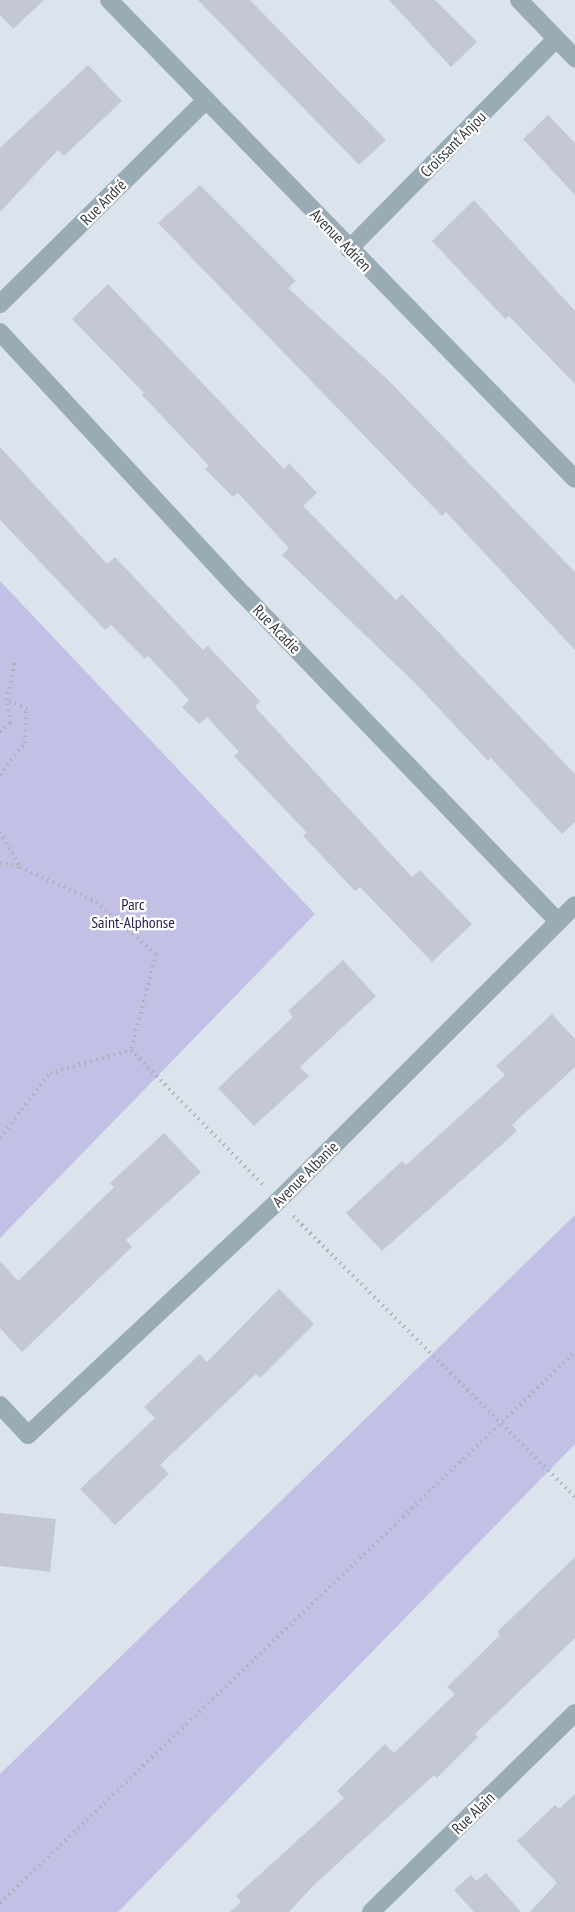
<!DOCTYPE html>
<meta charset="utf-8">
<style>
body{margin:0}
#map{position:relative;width:575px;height:1912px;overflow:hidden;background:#dbe4ed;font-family:"PT Sans Narrow",sans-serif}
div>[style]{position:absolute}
.green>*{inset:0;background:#c2c0e4}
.building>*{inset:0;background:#c4c8d2}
.path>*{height:4px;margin-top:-2px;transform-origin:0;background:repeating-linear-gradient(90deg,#aab1b9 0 1.5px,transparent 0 6px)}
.street>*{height:18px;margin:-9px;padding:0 9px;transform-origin:9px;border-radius:9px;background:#99abb4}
span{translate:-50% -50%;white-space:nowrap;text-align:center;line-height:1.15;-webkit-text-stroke:4.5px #fff;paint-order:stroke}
.street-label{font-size:16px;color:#383b3f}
.park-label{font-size:16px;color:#2a2252}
</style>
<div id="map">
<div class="green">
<i style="clip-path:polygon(0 581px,315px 914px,0 1238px)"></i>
<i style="clip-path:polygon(575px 1215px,575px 1444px,118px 1912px,0 1912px,0 1774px)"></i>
</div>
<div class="building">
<i style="clip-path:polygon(0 0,44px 0,13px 29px,0 15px)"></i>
<i style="clip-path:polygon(198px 0,250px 0,386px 140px,359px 165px)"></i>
<i style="clip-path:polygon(389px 0,435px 0,477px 42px,451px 67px)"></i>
<i style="clip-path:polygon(88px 65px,122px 101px,64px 156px,58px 150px,0 212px,0 148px)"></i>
<i style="clip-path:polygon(548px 115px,575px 143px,575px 195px,523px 139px)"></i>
<i style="clip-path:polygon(200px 185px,296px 281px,288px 288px,387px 379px,575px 572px,575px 650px,446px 512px,442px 516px,158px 223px)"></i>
<i style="clip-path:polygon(474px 200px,575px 311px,575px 384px,509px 316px,505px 319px,432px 241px)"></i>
<i style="clip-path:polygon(108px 284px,284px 469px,289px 463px,317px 493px,303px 506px,396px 600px,402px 594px,575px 774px,575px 822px,562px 834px,491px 758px,488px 761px,417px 685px,282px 555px,289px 548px,238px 493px,233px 497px,205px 469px,209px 466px,142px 395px,144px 393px,72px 319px)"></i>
<i style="clip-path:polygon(0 447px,107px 564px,115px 557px,203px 650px,208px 646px,260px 701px,255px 707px,412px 877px,420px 870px,472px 924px,432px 962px,360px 887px,355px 891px,303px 836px,307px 833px,234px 756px,239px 752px,207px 717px,199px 724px,182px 707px,189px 700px,148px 656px,145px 659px,111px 625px,105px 630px,0 520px)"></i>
<i style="clip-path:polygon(343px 960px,376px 996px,300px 1067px,309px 1076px,254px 1126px,218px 1088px,293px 1017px,288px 1011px)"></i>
<i style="clip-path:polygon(552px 1014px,575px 1039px,575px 1067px,512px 1125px,517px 1131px,382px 1251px,346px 1213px,402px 1161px,406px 1165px,505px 1075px,496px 1066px)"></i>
<i style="clip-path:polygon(164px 1133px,201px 1172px,126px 1240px,132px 1247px,22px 1352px,0 1328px,0 1261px,18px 1281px,114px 1187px,110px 1183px)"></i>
<i style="clip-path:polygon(279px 1289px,314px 1324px,260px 1378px,256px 1374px,160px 1465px,169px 1474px,115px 1525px,80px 1489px,155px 1418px,144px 1407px,200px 1354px,207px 1362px)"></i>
<i style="clip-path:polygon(0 1513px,56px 1519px,50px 1572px,0 1566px)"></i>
<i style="clip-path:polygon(575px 1557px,575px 1638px,475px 1734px,478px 1737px,437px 1778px,434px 1775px,314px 1885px,289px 1912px,230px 1912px,241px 1902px,236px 1896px,344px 1798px,337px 1791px,385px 1744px,394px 1753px,455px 1694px,447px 1687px,500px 1635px,497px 1632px)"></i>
<i style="clip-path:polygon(575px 1794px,575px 1912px,530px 1912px,557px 1883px,517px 1841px,555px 1805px,559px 1809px)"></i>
<i style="clip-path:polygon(486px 1873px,521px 1912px,474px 1912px,454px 1890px,471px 1875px,476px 1881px)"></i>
</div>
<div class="path">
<i style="left:0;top:732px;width:13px;rotate:-42deg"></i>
<i style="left:10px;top:723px;width:22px;rotate:-98deg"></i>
<i style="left:0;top:775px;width:41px;rotate:-52deg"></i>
<i style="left:25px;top:743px;width:34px;rotate:-87deg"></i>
<i style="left:27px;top:709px;width:22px;rotate:-156deg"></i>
<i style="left:7px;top:700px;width:41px;rotate:-78.7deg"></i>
<i style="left:0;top:832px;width:40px;rotate:60.3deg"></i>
<i style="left:20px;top:867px;width:84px;rotate:24.7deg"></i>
<i style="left:96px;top:902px;width:79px;rotate:40.9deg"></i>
<i style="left:156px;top:954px;width:99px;rotate:104.6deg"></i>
<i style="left:131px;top:1050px;width:189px;rotate:45.6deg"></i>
<i style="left:0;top:863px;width:20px;rotate:11deg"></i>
<i style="left:0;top:1138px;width:82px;rotate:-52.4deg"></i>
<i style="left:50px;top:1073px;width:84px;rotate:-15.9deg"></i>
<i style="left:293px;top:1216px;width:398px;rotate:44.9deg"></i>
<i style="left:0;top:1903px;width:796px;rotate:-43.78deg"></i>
</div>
<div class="street">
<i style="left:109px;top:0;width:668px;rotate:45.79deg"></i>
<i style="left:519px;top:0;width:81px;rotate:46deg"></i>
<i style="left:349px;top:249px;width:295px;rotate:-45.4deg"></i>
<i style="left:0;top:304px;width:290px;rotate:-44.7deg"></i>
<i style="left:0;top:332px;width:357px;rotate:47.2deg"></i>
<i style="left:243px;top:594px;width:454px;rotate:46.1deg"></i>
<i style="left:0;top:1405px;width:41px;rotate:47deg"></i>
<i style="left:28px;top:1435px;width:342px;rotate:-43.1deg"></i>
<i style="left:278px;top:1201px;width:419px;rotate:-44.9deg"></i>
<i style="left:371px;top:1912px;width:285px;rotate:-44.3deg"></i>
</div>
<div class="street-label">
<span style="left:453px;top:144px;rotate:-45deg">Croissant Anjou</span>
<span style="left:103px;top:202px;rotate:-45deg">Rue André</span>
<span style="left:341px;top:240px;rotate:46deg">Avenue Adrien</span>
<span style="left:277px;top:629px;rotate:46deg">Rue Acadie</span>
<span style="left:305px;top:1174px;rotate:-45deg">Avenue Albanie</span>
<span style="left:473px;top:1813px;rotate:-44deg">Rue Alain</span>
</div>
<div class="park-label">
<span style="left:133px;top:913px">Parc<br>Saint-Alphonse</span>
</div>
</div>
